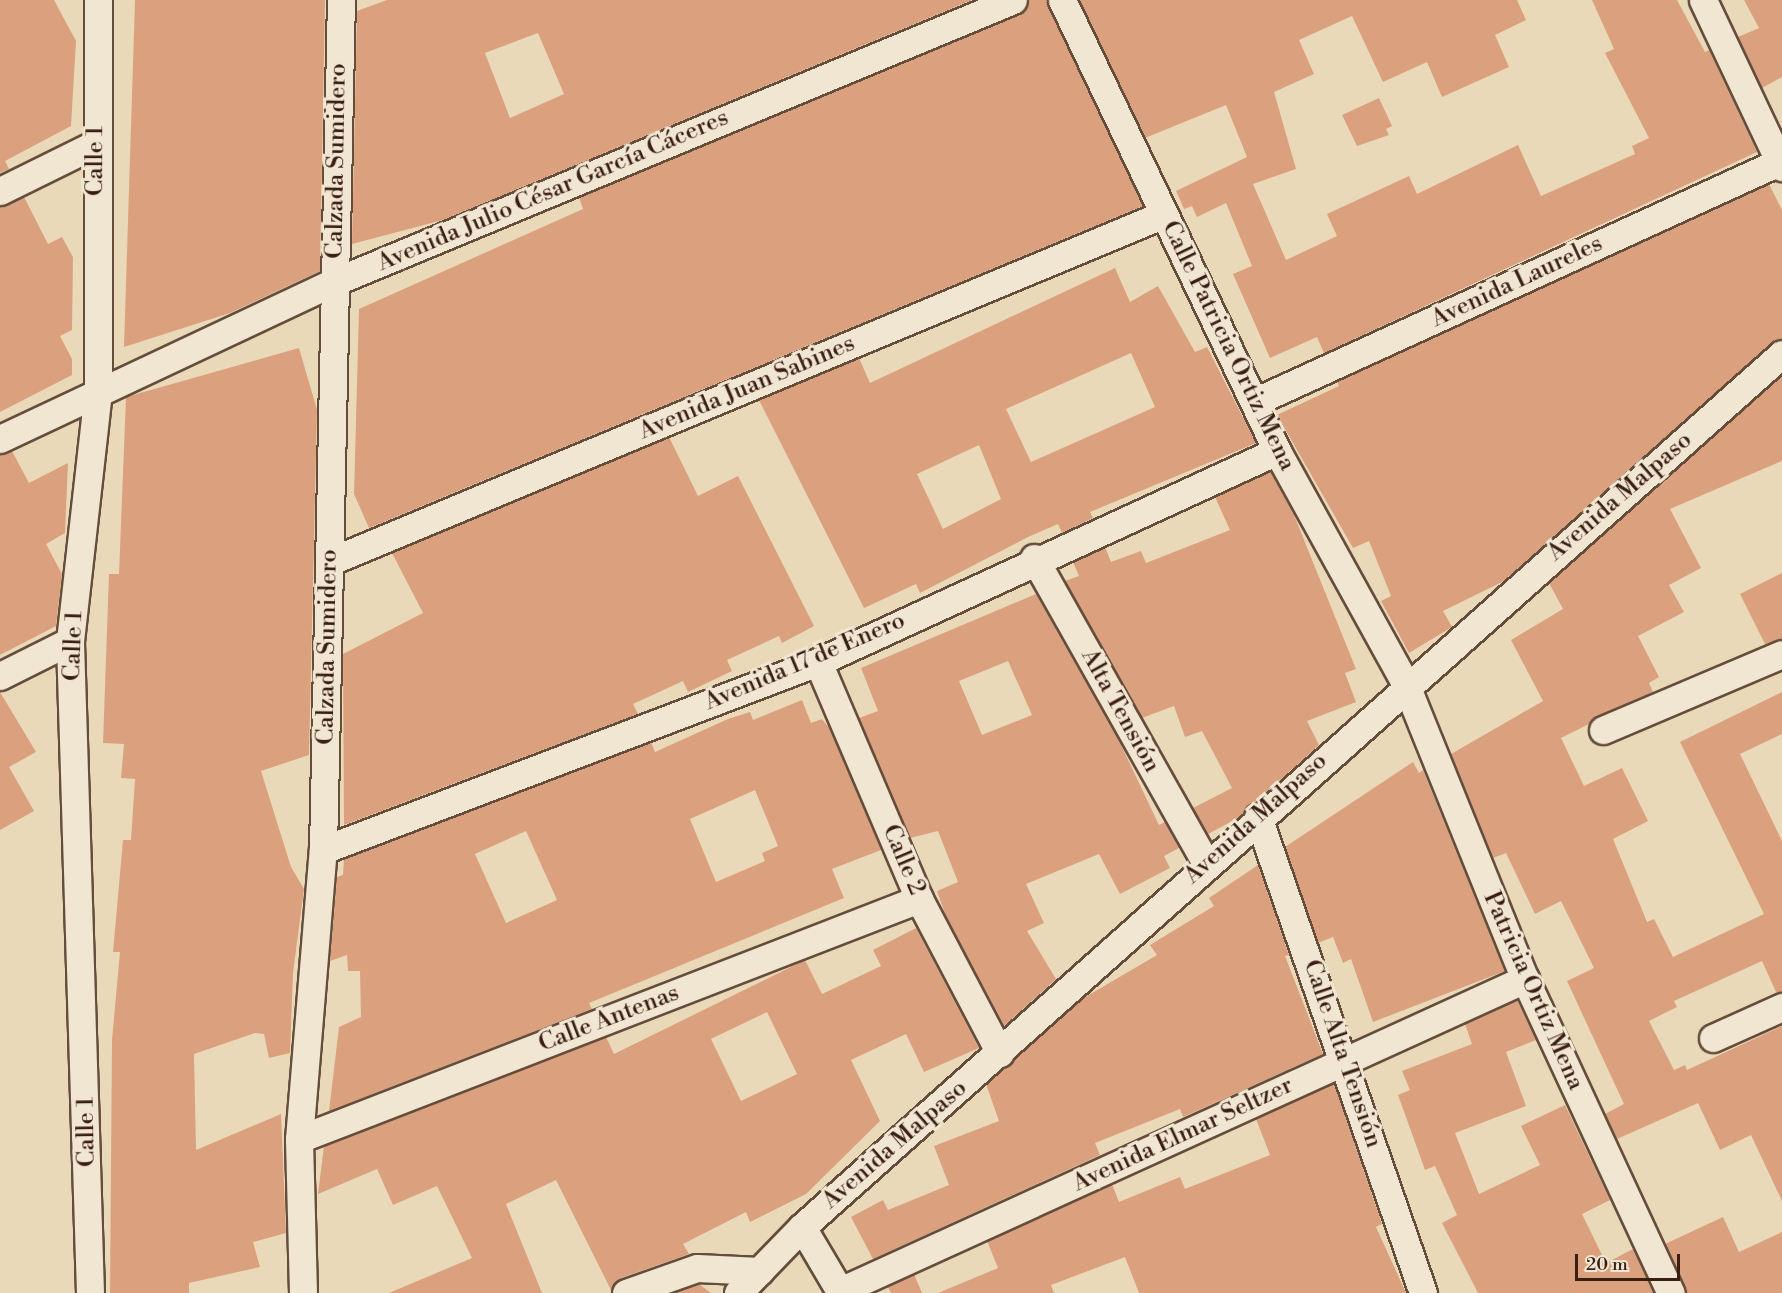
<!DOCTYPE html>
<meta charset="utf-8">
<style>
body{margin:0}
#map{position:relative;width:1782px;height:1293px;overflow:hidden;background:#ead9b9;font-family:"Libre Bodoni",serif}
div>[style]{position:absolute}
.building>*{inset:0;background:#dba17e}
.roads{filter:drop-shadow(2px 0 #654d3c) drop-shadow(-2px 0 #654d3c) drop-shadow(0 2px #654d3c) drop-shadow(0 -2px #654d3c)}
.street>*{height:27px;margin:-13.5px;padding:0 13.5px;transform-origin:13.5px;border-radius:13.5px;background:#f1e6d2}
span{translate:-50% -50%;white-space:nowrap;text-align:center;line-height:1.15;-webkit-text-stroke:6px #f1e6d2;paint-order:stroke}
.street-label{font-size:24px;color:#391e12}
.scale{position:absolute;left:1575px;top:1254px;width:105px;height:27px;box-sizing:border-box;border:3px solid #391e12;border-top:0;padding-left:8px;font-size:18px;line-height:21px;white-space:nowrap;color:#391e12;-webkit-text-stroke:4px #f1e6d2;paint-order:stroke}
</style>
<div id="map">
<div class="building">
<i style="clip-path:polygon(0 0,54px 0,76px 41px,71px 126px,5px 161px,9px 169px,0 173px)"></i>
<i style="clip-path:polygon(135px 0,325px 0,320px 271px,230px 313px,124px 347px)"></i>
<i style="clip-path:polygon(evenodd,387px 0,972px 0,443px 220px,352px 244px,357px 11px,387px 0,538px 33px,564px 94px,510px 118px,485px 53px,538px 33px)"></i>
<i style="clip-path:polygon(1028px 0,1046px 0,1143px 206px,369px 528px,354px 494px,359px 309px,583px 209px,579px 197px,1019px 15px)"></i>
<i style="clip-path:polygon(1079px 0,1517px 0,1526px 20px,1495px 35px,1509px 67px,1442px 97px,1427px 62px,1383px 82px,1352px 16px,1299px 40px,1314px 74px,1274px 92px,1296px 169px,1253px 184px,1286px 260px,1337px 236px,1327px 214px,1409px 176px,1417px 194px,1518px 145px,1541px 196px,1635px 154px,1632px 146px,1649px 138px,1605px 53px,1614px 49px,1592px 0,1677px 0,1705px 52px,1709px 50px,1757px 152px,1324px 353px,1317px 337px,1270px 358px,1233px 274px,1252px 266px,1226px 203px,1197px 217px,1192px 206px,1184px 209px,1176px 191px,1247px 157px,1226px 105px,1145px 138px)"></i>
<i style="clip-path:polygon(1744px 0,1782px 0,1782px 77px,1762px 88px,1738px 37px,1759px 28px)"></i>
<i style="clip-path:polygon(1379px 98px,1392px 126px,1386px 129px,1389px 135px,1357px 146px,1342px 115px)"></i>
<i style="clip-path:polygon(1769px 184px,1782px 210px,1782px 339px,1502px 582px,1443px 611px,1452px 627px,1409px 653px,1381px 601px,1391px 596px,1369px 541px,1353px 548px,1277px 415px,1339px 386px,1337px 381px)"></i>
<i style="clip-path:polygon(24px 197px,48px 244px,62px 237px,73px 257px,72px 330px,60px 336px,72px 359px,72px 375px,0 412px,0 207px)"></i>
<i style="clip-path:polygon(evenodd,1115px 268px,1130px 302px,1158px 286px,1195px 352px,1207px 347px,1256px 443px,1090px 512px,1093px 518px,1062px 533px,1058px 524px,1028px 537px,920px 593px,916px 584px,864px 608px,759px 400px,859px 358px,870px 383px,1115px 268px,1131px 353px,1155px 407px,1031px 462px,1006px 409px,1131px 353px,1115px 268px,979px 445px,1001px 499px,943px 529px,917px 474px,979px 445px)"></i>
<i style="clip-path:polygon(299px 348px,317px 410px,309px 755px,261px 771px,291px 867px,304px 889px,293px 973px,290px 1053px,269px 1058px,264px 1034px,255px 1033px,194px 1054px,196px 1150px,281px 1114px,286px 1233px,253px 1242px,260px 1267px,189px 1283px,189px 1293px,110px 1293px,112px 1040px,120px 952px,113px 952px,123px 840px,131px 840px,135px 779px,121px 778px,124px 744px,103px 743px,109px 574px,119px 574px,126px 397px)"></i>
<i style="clip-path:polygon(1782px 375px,1782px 461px,1670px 509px,1701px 568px,1669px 585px,1684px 612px,1638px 636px,1659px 677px,1649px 683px,1653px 692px,1561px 738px,1584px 786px,1622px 768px,1648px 821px,1613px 839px,1647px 922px,1654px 919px,1673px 957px,1764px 914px,1680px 742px,1782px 692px,1782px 734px,1740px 754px,1782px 841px,1782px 992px,1776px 992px,1762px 961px,1674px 1001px,1677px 1007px,1649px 1021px,1674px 1070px,1685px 1065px,1687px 1070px,1782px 1026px,1782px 1201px,1751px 1135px,1720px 1150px,1698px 1103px,1617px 1139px,1605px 1114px,1624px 1104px,1567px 981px,1594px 968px,1561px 901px,1535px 914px,1506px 853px,1493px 858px,1451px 754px,1543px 701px,1511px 640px,1563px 609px,1549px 583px)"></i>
<i style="clip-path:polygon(669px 437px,698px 496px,738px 476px,814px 626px,782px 643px,779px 636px,727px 660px,732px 671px,688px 692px,683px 681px,633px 704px,638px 714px,344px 825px,343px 654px,423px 613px,392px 553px)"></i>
<i style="clip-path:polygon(12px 451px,29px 483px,68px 463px,65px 533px,46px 544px,62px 574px,56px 626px,0 655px,0 455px)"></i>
<i style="clip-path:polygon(1270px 471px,1294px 515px,1356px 669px,1345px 673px,1356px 702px,1307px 721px,1319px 745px,1236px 819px,1208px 834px,1193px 808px,1232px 788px,1202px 731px,1185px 737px,1174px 706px,1142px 718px,1065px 581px,1079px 576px,1073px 562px,1105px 547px,1111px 562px,1141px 551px,1146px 563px,1230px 530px,1215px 497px)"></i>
<i style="clip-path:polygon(1782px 573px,1782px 639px,1765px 644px,1740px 594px)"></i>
<i style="clip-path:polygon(evenodd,1036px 594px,1121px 745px,1159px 825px,1165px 822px,1179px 848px,1164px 856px,1170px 868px,1120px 894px,1099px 854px,1026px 884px,1044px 923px,1027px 931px,1056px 979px,1004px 1026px,945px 914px,937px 891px,958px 882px,938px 831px,910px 838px,859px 718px,878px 711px,861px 668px,1036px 594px,1008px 661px,1032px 715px,982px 735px,959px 681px,1008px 661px)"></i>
<i style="clip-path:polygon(0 692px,36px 752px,9px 767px,34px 811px,0 830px)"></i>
<i style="clip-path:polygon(evenodd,802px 700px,811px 723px,822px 719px,830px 729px,881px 850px,832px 869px,844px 898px,589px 1003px,592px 1009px,329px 1111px,339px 1027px,361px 1017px,360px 971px,348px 971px,347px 955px,330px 961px,337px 877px,343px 875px,344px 859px,651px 742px,655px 752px,728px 719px,750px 712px,753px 720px,802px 700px,755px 790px,778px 846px,762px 853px,765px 861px,716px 882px,690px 819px,755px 790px,802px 700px,526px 831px,557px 900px,506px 923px,475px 854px,526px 831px)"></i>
<i style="clip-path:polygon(1413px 762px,1419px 773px,1423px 770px,1505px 971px,1373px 1022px,1351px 959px,1343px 963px,1333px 937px,1318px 943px,1285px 847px)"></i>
<i style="clip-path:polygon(1258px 865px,1289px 955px,1285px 956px,1323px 1054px,1183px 1117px,1180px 1109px,1095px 1143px,1100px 1155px,873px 1259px,851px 1217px,883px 1200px,888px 1210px,949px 1185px,934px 1146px,999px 1121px,986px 1084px,1082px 999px,1157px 955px,1150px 945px,1214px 906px,1209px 898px)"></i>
<i style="clip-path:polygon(evenodd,916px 928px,979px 1048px,924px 1072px,906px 1034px,851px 1060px,880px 1121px,806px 1194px,750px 1222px,746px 1212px,683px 1244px,689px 1254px,621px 1278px,611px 1290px,556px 1180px,506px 1204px,542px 1293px,389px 1293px,472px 1258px,437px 1186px,393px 1205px,377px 1169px,318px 1194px,324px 1146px,606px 1037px,614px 1054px,805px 960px,822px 994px,881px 966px,873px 950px,916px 928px,767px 1012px,797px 1074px,741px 1101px,711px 1039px,767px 1012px)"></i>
<i style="clip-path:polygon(1517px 1000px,1536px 1040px,1506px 1052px,1526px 1106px,1455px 1133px,1479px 1194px,1540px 1165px,1521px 1126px,1565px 1105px,1610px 1200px,1582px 1214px,1606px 1263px,1633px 1249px,1654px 1293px,1478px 1293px,1442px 1223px,1457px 1215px,1435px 1166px,1425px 1170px,1398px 1095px,1410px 1090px,1402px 1071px,1472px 1044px,1465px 1024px)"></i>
<i style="clip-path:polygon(1334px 1083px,1382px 1224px,1376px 1227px,1406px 1293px,1139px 1293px,1125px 1257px,1051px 1285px,1054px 1293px,938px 1293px,998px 1268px,987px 1241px,1112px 1184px,1119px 1202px,1180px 1177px,1185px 1189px,1270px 1155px,1256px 1119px)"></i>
<i style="clip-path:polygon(1723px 1217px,1739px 1252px,1782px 1232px,1782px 1293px,1687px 1293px,1665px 1244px)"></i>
<i style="clip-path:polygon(914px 1274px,922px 1293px,891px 1293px,888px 1287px)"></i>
<i style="clip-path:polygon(699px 1284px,711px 1293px,673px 1293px)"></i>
</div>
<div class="roads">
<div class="street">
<i style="left:1062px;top:0;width:500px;rotate:64.5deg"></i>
<i style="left:1277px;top:451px;width:267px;rotate:61.1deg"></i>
<i style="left:1406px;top:685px;width:317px;rotate:68deg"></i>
<i style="left:1525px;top:979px;width:346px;rotate:65.1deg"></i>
<i style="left:1703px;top:0;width:185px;rotate:64.7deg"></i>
<i style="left:0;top:191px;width:106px;rotate:-26.3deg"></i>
<i style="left:1254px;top:402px;width:577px;rotate:-24.57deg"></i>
<i style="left:0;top:439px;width:369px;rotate:-25.2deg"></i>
<i style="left:334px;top:282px;width:735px;rotate:-22.55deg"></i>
<i style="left:1034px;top:558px;width:350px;rotate:60.6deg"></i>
<i style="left:331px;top:561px;width:902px;rotate:-22.61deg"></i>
<i style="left:818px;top:662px;width:258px;rotate:66.9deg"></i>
<i style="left:919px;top:899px;width:174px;rotate:62.3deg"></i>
<i style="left:0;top:676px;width:78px;rotate:-26.6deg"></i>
<i style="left:1603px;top:730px;width:194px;rotate:-23deg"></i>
<i style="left:1258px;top:817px;width:504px;rotate:70.88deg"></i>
<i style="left:323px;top:850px;width:529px;rotate:-20.8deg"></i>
<i style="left:818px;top:662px;width:505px;rotate:-24.69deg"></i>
<i style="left:1713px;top:1038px;width:76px;rotate:-24.2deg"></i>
<i style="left:299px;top:1139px;width:665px;rotate:-21.16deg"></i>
<i style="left:802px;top:1227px;width:77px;rotate:59.4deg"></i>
<i style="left:840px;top:1291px;width:753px;rotate:-24.49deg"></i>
<i style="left:90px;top:1293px;width:652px;rotate:-91.76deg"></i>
<i style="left:70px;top:641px;width:253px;rotate:-83.6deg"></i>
<i style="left:98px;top:390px;width:390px;rotate:-90deg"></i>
<i style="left:303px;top:1293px;width:154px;rotate:-91.5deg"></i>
<i style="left:299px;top:1139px;width:290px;rotate:-85.3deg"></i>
<i style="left:323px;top:850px;width:850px;rotate:-88.79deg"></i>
<i style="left:626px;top:1293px;width:75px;rotate:-19.4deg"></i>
<i style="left:697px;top:1268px;width:63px;rotate:2.7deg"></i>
<i style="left:738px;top:1293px;width:92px;rotate:-45.9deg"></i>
<i style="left:802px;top:1227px;width:1312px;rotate:-41.7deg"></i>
</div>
</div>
<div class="street-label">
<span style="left:96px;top:161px;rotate:-90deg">Calle 1</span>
<span style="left:337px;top:161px;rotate:-89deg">Calzada Sumidero</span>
<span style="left:553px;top:191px;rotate:-23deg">Avenida Julio César García Cáceres</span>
<span style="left:1517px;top:282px;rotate:-25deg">Avenida Laureles</span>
<span style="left:1228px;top:346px;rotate:64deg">Calle Patricia Ortiz Mena</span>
<span style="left:747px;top:388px;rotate:-23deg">Avenida Juan Sabines</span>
<span style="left:1620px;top:497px;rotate:-41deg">Avenida Malpaso</span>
<span style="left:74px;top:646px;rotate:-88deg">Calle 1</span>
<span style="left:328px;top:647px;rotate:-89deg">Calzada Sumidero</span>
<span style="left:805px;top:662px;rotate:-23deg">Avenida 17 de Enero</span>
<span style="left:1120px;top:711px;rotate:61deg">Alta Tensión</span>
<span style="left:1256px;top:819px;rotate:-42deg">Avenida Malpaso</span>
<span style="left:903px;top:860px;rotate:67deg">Calle 2</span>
<span style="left:1533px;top:991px;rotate:66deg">Patricia Ortiz Mena</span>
<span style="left:609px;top:1019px;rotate:-21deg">Calle Antenas</span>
<span style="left:1342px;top:1054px;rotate:71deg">Calle Alta Tensión</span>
<span style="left:87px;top:1132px;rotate:-91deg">Calle 1</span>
<span style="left:1183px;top:1135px;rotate:-25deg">Avenida Elmar Seltzer</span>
<span style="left:895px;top:1145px;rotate:-41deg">Avenida Malpaso</span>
</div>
<div class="scale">20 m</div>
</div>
